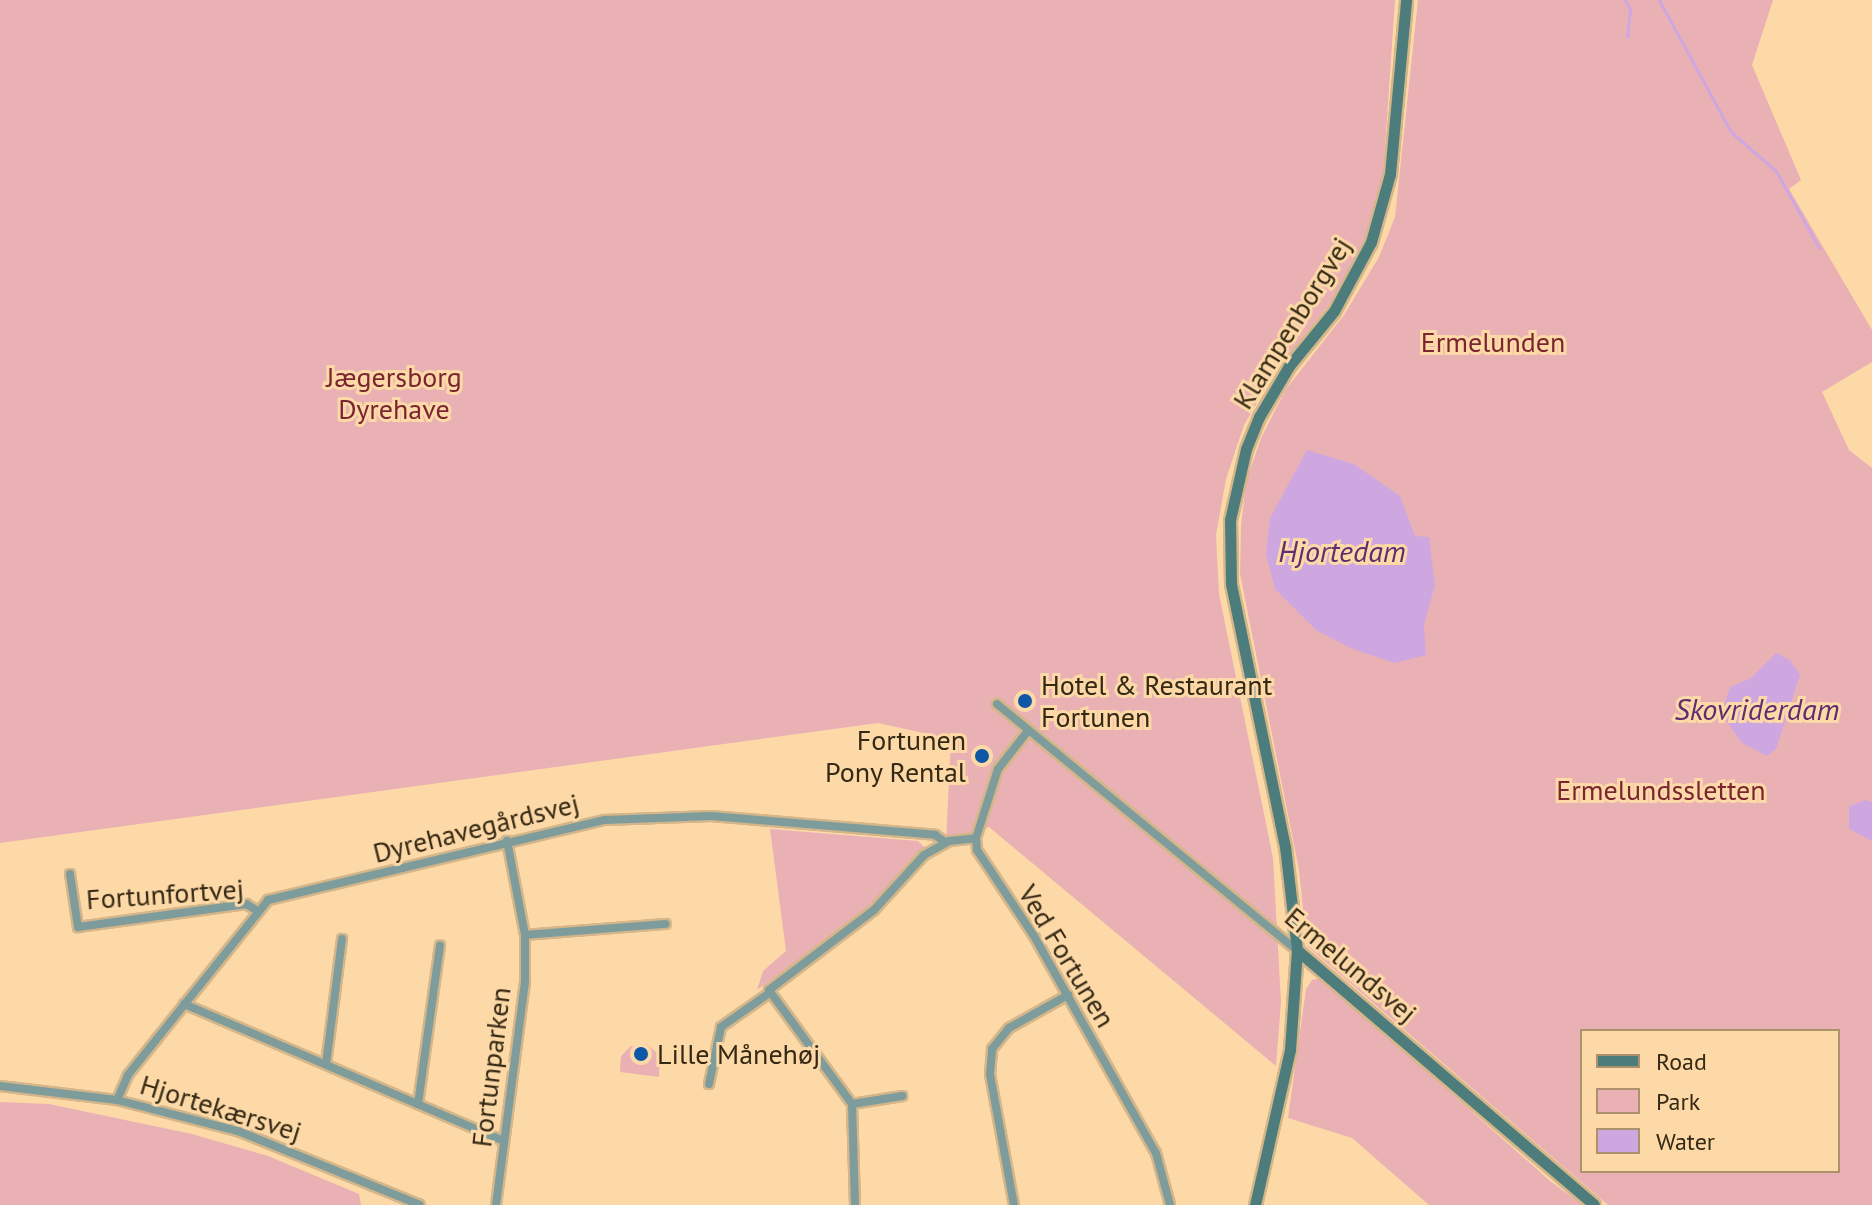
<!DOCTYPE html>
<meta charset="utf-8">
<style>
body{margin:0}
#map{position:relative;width:1872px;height:1205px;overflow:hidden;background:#fcd9a7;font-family:"PT Sans",sans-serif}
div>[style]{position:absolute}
.green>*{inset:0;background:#eab1b4}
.water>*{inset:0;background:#cfa7e0}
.stream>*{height:3px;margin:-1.5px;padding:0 1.5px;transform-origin:1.5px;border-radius:1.5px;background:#cfa7e0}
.roads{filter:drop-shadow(2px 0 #d4b68a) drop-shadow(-2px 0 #d4b68a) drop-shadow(0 2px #d4b68a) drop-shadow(0 -2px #d4b68a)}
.street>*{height:8px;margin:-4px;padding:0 4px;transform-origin:4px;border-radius:4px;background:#7e9c9c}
.secondary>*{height:11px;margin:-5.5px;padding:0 5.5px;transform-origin:5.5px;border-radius:5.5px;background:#4d7c7c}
.dots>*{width:22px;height:22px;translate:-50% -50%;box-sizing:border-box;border:4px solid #fcd9a7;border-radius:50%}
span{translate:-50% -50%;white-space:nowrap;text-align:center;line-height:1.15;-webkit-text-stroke:6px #fcd9a7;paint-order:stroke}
.street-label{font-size:28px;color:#352814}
.park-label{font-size:28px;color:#7b2532}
.poi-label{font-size:28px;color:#352814}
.left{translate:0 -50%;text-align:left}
.right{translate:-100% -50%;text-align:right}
.water-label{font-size:30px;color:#5e2e71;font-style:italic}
.legend{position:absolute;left:1580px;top:1029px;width:260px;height:144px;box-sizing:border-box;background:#fcd9a7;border:2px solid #ac926c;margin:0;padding:10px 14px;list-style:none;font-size:24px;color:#352814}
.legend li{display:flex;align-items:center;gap:16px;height:40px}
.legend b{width:40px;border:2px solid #ac926c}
</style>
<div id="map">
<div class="green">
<i style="clip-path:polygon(0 0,1395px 0,1383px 178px,1367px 241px,1338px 293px,1276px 371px,1244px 425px,1226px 479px,1216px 535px,1219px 594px,1273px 858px,1281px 1002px,1276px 1066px,989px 827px,946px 841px,951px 739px,878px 723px,0 843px)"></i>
<i style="clip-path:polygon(evenodd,1418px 0,1773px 0,1752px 65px,1801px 180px,1789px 189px,1872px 330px,1872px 362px,1822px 392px,1849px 450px,1872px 468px,1872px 1205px,1608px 1205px,1307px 946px,1299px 870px,1240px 574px,1241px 525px,1246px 482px,1261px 438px,1286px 389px,1344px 315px,1379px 257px,1395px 217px,1418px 0,1582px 1031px,1838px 1031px,1838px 1171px,1582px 1171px,1582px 1031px)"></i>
<i style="clip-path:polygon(770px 829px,918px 841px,925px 848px,882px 899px,757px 990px,763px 971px,786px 951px)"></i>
<i style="clip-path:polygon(1322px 978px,1550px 1181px,1583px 1205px,1429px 1205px,1352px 1138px,1288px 1118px,1306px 989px,1312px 980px)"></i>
<i style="clip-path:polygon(647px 1044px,660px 1056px,659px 1077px,620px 1072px,621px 1056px,631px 1046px)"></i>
<i style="clip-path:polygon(0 1102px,49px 1104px,192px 1134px,268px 1156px,359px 1194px,361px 1205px,0 1205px)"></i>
</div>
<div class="water">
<i style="clip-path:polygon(1307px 450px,1354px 464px,1400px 496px,1415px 536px,1429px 537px,1435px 585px,1424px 625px,1426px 655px,1395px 663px,1350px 648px,1316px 630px,1275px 589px,1266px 554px,1270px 518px)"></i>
<i style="clip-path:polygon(1776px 653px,1790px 660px,1800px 675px,1776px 749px,1767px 756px,1742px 743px,1727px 722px,1724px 705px,1730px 687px,1751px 678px)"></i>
<i style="clip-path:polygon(1866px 800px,1872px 802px,1872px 841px,1849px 829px,1849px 806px)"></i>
</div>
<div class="stream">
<i style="left:1625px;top:0;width:10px;rotate:61deg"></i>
<i style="left:1630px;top:9px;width:28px;rotate:96deg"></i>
<i style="left:1659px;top:0;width:150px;rotate:61.4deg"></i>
<i style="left:1731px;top:132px;width:60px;rotate:40.9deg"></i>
<i style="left:1776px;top:171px;width:88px;rotate:60.8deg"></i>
</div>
<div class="roads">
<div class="street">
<i style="left:997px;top:704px;width:388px;rotate:39.4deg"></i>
<i style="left:1027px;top:732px;width:47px;rotate:128.1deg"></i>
<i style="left:998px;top:769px;width:72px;rotate:107.7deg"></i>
<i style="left:976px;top:838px;width:12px;rotate:85deg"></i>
<i style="left:977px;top:850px;width:103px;rotate:56.5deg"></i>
<i style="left:1034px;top:936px;width:249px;rotate:60.7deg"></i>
<i style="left:1156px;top:1153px;width:54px;rotate:74.9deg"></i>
<i style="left:70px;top:874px;width:54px;rotate:81.4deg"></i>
<i style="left:78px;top:927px;width:170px;rotate:-7.8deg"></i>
<i style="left:246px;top:904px;width:12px;rotate:31deg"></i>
<i style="left:525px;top:935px;width:141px;rotate:-4.5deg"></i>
<i style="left:184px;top:1004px;width:348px;rotate:23.2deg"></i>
<i style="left:326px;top:1064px;width:126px;rotate:-82.7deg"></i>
<i style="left:709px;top:1084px;width:58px;rotate:-78.1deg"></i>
<i style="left:721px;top:1027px;width:57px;rotate:-35.1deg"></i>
<i style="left:0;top:1086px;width:118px;rotate:6.8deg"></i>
<i style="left:117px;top:1100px;width:125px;rotate:14.4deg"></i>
<i style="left:238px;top:1131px;width:196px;rotate:22.1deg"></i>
<i style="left:117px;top:1100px;width:27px;rotate:-66deg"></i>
<i style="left:128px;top:1075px;width:224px;rotate:-51.3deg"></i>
<i style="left:268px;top:900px;width:346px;rotate:-13.4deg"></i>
<i style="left:605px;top:820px;width:106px;rotate:-2.2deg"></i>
<i style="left:711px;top:816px;width:225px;rotate:4.8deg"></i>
<i style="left:935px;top:835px;width:12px;rotate:35deg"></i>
<i style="left:418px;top:1104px;width:160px;rotate:-82.1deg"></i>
<i style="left:852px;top:1104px;width:51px;rotate:-9.1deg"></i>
<i style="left:496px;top:1205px;width:226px;rotate:-82.6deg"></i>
<i style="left:525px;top:981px;width:46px;rotate:-90deg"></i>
<i style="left:525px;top:935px;width:96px;rotate:-100.8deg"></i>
<i style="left:855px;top:1205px;width:101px;rotate:-91.7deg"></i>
<i style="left:852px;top:1104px;width:141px;rotate:-126.1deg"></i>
<i style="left:769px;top:990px;width:132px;rotate:-37.3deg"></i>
<i style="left:874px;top:910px;width:74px;rotate:-47.7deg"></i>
<i style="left:924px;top:855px;width:29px;rotate:-29deg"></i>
<i style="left:949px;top:841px;width:27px;rotate:-6deg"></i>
<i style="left:1014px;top:1205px;width:133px;rotate:-100.4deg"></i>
<i style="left:990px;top:1074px;width:25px;rotate:-85deg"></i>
<i style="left:992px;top:1049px;width:27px;rotate:-51deg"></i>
<i style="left:1009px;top:1028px;width:68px;rotate:-29.2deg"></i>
</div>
<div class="secondary">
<i style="left:1297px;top:950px;width:391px;rotate:40.6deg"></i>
<i style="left:1255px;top:1205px;width:159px;rotate:-77.3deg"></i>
<i style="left:1290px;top:1050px;width:100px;rotate:-86deg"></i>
<i style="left:1297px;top:950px;width:104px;rotate:-96.6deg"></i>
<i style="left:1285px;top:847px;width:269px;rotate:-101.6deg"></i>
<i style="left:1231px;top:583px;width:63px;rotate:-90.9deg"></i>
<i style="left:1230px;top:520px;width:73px;rotate:-77.3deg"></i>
<i style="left:1246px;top:449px;width:35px;rotate:-68deg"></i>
<i style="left:1259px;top:417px;width:59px;rotate:-59.5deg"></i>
<i style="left:1289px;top:366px;width:71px;rotate:-50.7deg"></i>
<i style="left:1334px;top:311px;width:78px;rotate:-61.8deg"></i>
<i style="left:1371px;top:242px;width:71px;rotate:-74.4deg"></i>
<i style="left:1390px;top:174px;width:175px;rotate:-84.7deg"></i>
</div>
</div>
<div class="dots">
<i style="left:1025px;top:701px;background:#0f57a6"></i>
<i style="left:982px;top:756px;background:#0f57a6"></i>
<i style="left:641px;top:1054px;background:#0f57a6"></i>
</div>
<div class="street-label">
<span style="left:1292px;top:323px;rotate:-58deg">Klampenborgvej</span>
<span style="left:476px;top:828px;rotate:-14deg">Dyrehavegårdsvej</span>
<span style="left:165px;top:894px;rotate:-4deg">Fortunfortvej</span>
<span style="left:1067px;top:956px;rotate:59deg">Ved Fortunen</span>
<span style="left:1351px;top:965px;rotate:40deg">Ermelundsvej</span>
<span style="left:491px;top:1067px;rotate:-83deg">Fortunparken</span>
<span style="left:221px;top:1108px;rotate:17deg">Hjortekærsvej</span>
</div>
<div class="park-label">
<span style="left:1493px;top:342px">Ermelunden</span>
<span style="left:394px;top:393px">Jægersborg<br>Dyrehave</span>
<span style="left:1661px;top:790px">Ermelundssletten</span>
</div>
<div class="poi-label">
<span class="left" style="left:1041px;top:701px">Hotel &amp; Restaurant<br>Fortunen</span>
<span class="right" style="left:966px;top:756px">Fortunen<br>Pony Rental</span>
<span class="left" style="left:657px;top:1054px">Lille Månehøj</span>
</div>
<div class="water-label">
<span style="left:1342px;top:551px">Hjortedam</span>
<span style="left:1757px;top:709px">Skovriderdam</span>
</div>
<ul class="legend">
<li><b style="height:10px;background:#4d7c7c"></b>Road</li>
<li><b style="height:22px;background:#eab1b4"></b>Park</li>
<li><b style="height:22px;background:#cfa7e0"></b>Water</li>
</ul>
</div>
